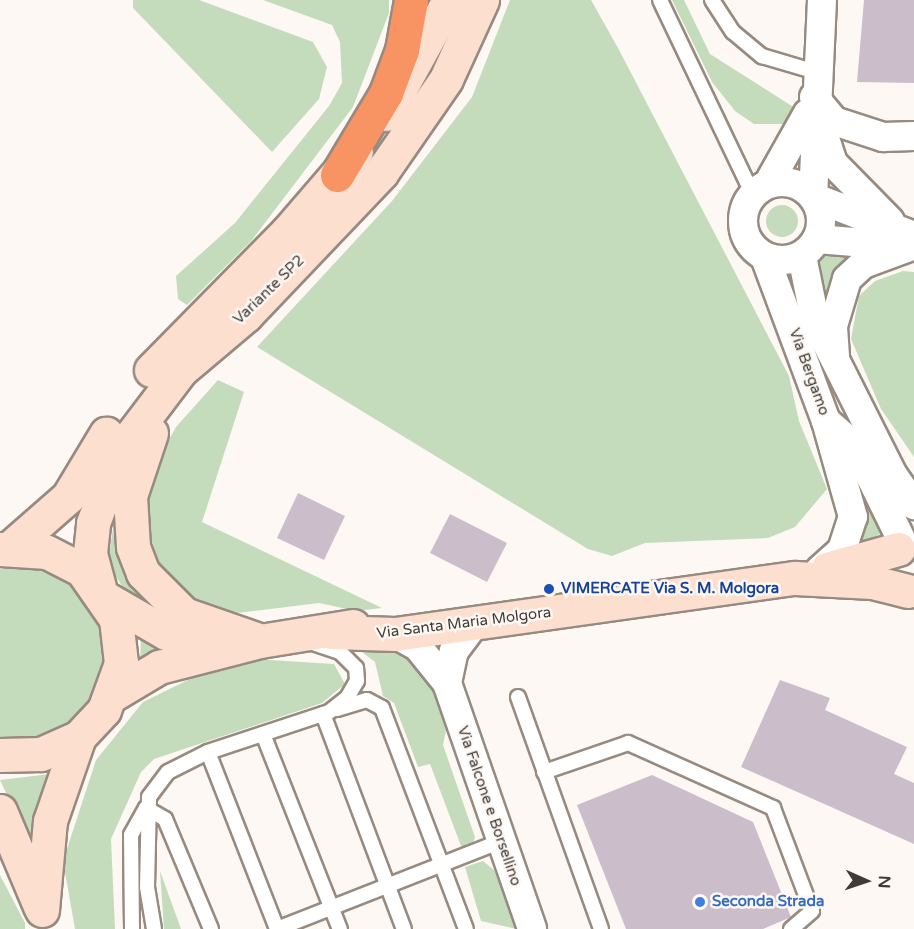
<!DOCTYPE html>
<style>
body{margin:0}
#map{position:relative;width:914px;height:929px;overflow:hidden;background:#fdf8f3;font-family:"Varela Round",sans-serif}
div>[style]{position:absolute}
.green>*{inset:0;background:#c4dcbb}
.round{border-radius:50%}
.building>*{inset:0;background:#cbbeca}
.roads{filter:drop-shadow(2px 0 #978b81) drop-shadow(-2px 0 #978b81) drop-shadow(0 2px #978b81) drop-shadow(0 -2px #978b81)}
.lane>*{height:14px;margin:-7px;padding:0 7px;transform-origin:7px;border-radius:7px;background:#fff}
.street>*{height:28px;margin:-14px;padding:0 14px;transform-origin:14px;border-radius:14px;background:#fff}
.street>.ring{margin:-14px;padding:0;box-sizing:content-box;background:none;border:28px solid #fff;border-radius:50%}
.secondary>*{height:33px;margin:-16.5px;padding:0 16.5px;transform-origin:16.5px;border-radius:16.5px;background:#fddfd0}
.highway>*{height:33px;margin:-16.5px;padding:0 16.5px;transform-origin:16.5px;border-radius:16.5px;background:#f89364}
.dots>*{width:16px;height:16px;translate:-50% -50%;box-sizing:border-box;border:3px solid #fdf8f3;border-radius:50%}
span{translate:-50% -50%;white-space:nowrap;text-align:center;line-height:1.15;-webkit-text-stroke:5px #fdf8f3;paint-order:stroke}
.street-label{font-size:15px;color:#403b36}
.transit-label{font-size:15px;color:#164399;font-weight:700}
.left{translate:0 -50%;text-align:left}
.shop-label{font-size:15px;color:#366cbe;font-weight:700}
.north{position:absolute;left:836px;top:851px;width:60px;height:60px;-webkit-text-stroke:4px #fdf8f3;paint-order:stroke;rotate:93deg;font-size:16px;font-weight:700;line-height:24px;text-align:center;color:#403b36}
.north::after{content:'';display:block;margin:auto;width:21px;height:27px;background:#403b36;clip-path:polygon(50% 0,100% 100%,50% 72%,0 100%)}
</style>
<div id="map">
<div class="green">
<i style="clip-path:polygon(133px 0,199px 0,313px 42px,327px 67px,319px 99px,272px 152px,133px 8px)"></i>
<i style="clip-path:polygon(263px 0,389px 0,389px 13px,353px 107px,252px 240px,187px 305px,178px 299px,176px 276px,235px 223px,329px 106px,342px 83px,340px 42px,332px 25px)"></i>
<i style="clip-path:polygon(510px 0,591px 0,618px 48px,789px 376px,799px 421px,827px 489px,795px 527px,768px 538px,645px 543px,612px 556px,588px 549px,257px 347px,392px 201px,472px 97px)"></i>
<i style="clip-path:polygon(672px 0,684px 0,710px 54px,798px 110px,787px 124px,754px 124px,735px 111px,712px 82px)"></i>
<i class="round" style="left:766px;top:205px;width:32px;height:32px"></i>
<i style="clip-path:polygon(828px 253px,864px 255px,830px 318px,818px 263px)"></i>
<i style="clip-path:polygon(903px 271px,914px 272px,914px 457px,881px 409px,851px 339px,859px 296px,875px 281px)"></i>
<i style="clip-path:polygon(218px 380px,244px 392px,202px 522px,382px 608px,356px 611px,319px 603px,237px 613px,193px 601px,163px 575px,147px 526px,151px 472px,176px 427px)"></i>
<i style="clip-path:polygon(852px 468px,882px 533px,853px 547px)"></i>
<i style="clip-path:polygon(115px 514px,132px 579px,149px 603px,122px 586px,108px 564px)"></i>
<i style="clip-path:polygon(29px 567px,64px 579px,88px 600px,102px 629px,105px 664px,93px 698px,73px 721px,49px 735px,14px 741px,0 738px,0 569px)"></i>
<i style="clip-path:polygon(141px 637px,169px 649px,140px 664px)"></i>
<i style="clip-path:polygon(400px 647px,430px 679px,446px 730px,443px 745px,475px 837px,472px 847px,463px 851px,430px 764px,418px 767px,394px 703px,383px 696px,375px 662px,358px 649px)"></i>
<i style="clip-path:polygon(252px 659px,334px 664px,345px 684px,322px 703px,154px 759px,141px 772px,111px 839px,115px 929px,75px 929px,63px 861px,96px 760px,143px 702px,204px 672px)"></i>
<i style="clip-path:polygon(50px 774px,31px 847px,0 780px)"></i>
<i style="clip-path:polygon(483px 861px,494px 870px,517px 929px,481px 921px,465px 867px)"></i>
<i style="clip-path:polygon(160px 871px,181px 929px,164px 929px)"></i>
<i style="clip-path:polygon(0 875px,25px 923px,25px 929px,0 929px)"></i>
</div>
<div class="building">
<i style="clip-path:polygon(864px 0,914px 0,914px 83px,857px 82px)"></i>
<i style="clip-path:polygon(298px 493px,345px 516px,324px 560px,277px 538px)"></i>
<i style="clip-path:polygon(450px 514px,507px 543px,487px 582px,430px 553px)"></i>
<i style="clip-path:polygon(780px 680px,830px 698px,825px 710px,907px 747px,894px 774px,914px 783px,914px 844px,741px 767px)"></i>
<i style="clip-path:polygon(652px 775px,753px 822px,791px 917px,763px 929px,626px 929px,577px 805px)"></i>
</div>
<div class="roads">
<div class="lane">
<i style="left:660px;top:0;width:202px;rotate:64.5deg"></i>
<i style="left:747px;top:182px;width:14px;rotate:36deg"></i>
<i style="left:712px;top:0;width:38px;rotate:57deg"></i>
<i style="left:733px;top:32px;width:38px;rotate:40deg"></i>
<i style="left:762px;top:56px;width:56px;rotate:16.5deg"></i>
<i style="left:518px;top:697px;width:246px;rotate:70.3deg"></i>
<i style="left:337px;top:709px;width:31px;rotate:-17deg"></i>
<i style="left:367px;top:700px;width:17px;rotate:28deg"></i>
<i style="left:382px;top:708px;width:236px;rotate:69.2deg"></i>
<i style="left:323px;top:714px;width:230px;rotate:69.4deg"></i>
<i style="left:263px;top:734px;width:210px;rotate:68.5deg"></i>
<i style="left:208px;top:752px;width:190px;rotate:68.7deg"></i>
<i style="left:544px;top:772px;width:89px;rotate:-19deg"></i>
<i style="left:628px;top:743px;width:159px;rotate:24.1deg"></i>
<i style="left:773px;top:808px;width:110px;rotate:69.3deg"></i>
<i style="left:812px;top:911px;width:28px;rotate:139deg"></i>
<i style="left:132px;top:929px;width:94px;rotate:-90.6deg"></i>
<i style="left:131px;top:835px;width:31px;rotate:-61deg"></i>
<i style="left:146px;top:808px;width:22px;rotate:30deg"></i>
<i style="left:165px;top:819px;width:119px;rotate:67.3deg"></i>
<i style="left:154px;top:929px;width:43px;rotate:-99.5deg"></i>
<i style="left:147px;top:887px;width:90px;rotate:-88.7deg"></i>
<i style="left:149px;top:797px;width:31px;rotate:-53deg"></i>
<i style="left:168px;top:772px;width:45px;rotate:-26.6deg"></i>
<i style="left:208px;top:752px;width:127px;rotate:-18.3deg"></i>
<i style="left:329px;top:712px;width:23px;rotate:-38deg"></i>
<i style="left:347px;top:698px;width:20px;rotate:-60deg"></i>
<i style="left:357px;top:681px;width:13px;rotate:-94deg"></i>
<i style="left:356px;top:668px;width:23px;rotate:-135deg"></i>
<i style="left:340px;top:652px;width:26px;rotate:-162deg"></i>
<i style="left:277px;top:929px;width:241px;rotate:-21.4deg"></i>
</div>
<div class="street">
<i style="left:822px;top:0;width:197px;rotate:92.6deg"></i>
<i style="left:813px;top:197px;width:108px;rotate:21.1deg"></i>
<i style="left:814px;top:97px;width:31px;rotate:50deg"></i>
<i style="left:834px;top:121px;width:52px;rotate:18.1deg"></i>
<i style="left:883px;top:137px;width:31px;rotate:-2deg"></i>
<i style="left:821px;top:126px;width:39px;rotate:72deg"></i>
<i style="left:833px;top:163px;width:81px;rotate:45.5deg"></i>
<i class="ring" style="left:743px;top:182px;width:50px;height:50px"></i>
<i style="left:768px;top:184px;width:81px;rotate:-60.6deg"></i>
<i style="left:817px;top:239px;width:85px;rotate:4.7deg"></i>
<i style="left:802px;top:256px;width:65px;rotate:78.5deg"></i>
<i style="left:815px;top:320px;width:174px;rotate:63.3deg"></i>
<i style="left:893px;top:475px;width:37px;rotate:55deg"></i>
<i style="left:765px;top:257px;width:175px;rotate:69.6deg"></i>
<i style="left:826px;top:421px;width:40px;rotate:41deg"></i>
<i style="left:856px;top:447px;width:105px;rotate:63.9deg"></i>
<i style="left:835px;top:356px;width:30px;rotate:-94deg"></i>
<i style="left:833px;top:326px;width:49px;rotate:-73.4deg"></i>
<i style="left:847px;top:279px;width:22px;rotate:-43deg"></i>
<i style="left:863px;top:264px;width:49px;rotate:-20.3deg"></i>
<i style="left:820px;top:570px;width:30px;rotate:-42deg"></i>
<i style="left:842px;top:550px;width:35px;rotate:-72deg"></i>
<i style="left:853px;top:517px;width:100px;rotate:-105.7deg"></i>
<i style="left:395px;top:634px;width:26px;rotate:29deg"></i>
<i style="left:418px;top:647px;width:46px;rotate:51.1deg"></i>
<i style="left:447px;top:683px;width:260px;rotate:70.9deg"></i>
<i style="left:447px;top:683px;width:33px;rotate:-78deg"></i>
<i style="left:454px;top:651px;width:34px;rotate:-53deg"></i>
</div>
<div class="secondary">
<i style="left:386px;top:114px;width:130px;rotate:-61.1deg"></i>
<i style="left:151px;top:370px;width:195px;rotate:-45.4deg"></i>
<i style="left:288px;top:231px;width:104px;rotate:-49.3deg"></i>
<i style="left:151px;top:433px;width:66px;rotate:108.4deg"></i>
<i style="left:130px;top:496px;width:51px;rotate:86.6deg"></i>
<i style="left:133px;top:547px;width:28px;rotate:69deg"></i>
<i style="left:143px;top:573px;width:58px;rotate:45deg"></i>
<i style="left:184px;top:614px;width:79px;rotate:19.1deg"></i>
<i style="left:11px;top:547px;width:76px;rotate:-41.3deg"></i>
<i style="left:68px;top:497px;width:74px;rotate:-58.9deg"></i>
<i style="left:0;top:549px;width:47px;rotate:3.7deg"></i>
<i style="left:47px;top:552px;width:39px;rotate:27deg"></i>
<i style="left:82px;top:570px;width:60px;rotate:55.2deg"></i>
<i style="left:116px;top:619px;width:44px;rotate:83.5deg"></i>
<i style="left:121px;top:663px;width:50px;rotate:109.9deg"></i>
<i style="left:104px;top:710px;width:37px;rotate:133deg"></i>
<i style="left:79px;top:737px;width:42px;rotate:155.9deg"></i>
<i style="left:41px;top:754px;width:41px;rotate:178.6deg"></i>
<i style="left:827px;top:569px;width:74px;rotate:-15.7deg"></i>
<i style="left:99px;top:587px;width:35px;rotate:-105deg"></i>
<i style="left:90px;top:553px;width:30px;rotate:-84deg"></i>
<i style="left:93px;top:523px;width:79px;rotate:-69.3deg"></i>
<i style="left:121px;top:449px;width:99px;rotate:-52.8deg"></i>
<i style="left:181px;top:370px;width:85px;rotate:-40.2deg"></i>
<i style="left:246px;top:315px;width:196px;rotate:-46.4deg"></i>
<i style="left:381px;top:173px;width:114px;rotate:-55.3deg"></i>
<i style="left:446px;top:79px;width:87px;rotate:-65.5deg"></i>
<i style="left:107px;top:599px;width:68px;rotate:30deg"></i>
<i style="left:166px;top:633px;width:54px;rotate:6.3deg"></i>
<i style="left:331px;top:632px;width:64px;rotate:1.8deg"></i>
<i style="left:395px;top:634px;width:404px;rotate:-8deg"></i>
<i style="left:795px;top:578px;width:77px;rotate:3deg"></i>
<i style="left:872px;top:582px;width:37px;rotate:14deg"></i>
<i style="left:112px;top:695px;width:55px;rotate:-30.8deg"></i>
<i style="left:159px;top:667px;width:104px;rotate:-14.4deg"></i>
<i style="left:260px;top:641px;width:94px;rotate:-9.2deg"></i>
<i style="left:0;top:811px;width:103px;rotate:67.2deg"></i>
<i style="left:42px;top:910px;width:89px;rotate:-84.9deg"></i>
<i style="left:50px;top:821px;width:89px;rotate:-71deg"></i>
</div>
<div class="highway">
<i style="left:337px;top:175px;width:96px;rotate:-59.1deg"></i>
<i style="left:386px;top:93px;width:46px;rotate:-69.6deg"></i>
<i style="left:402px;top:50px;width:51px;rotate:-79.8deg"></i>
</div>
</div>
<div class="dots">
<i style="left:549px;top:589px;background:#1a4fb4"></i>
<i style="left:700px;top:902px;background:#3f7fe0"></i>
</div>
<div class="street-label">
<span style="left:269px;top:290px;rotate:-44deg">Variante SP2</span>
<span style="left:809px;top:372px;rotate:70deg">Via Bergamo</span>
<span style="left:464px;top:623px;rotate:-7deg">Via Santa Maria Molgora</span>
<span style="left:489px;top:806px;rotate:71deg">Via Falcone e Borsellino</span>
</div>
<div class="transit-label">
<span class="left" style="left:561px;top:589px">VIMERCATE Via S. M. Molgora</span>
</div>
<div class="shop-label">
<span class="left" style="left:712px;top:902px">Seconda Strada</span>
</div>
<div class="north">N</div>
</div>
